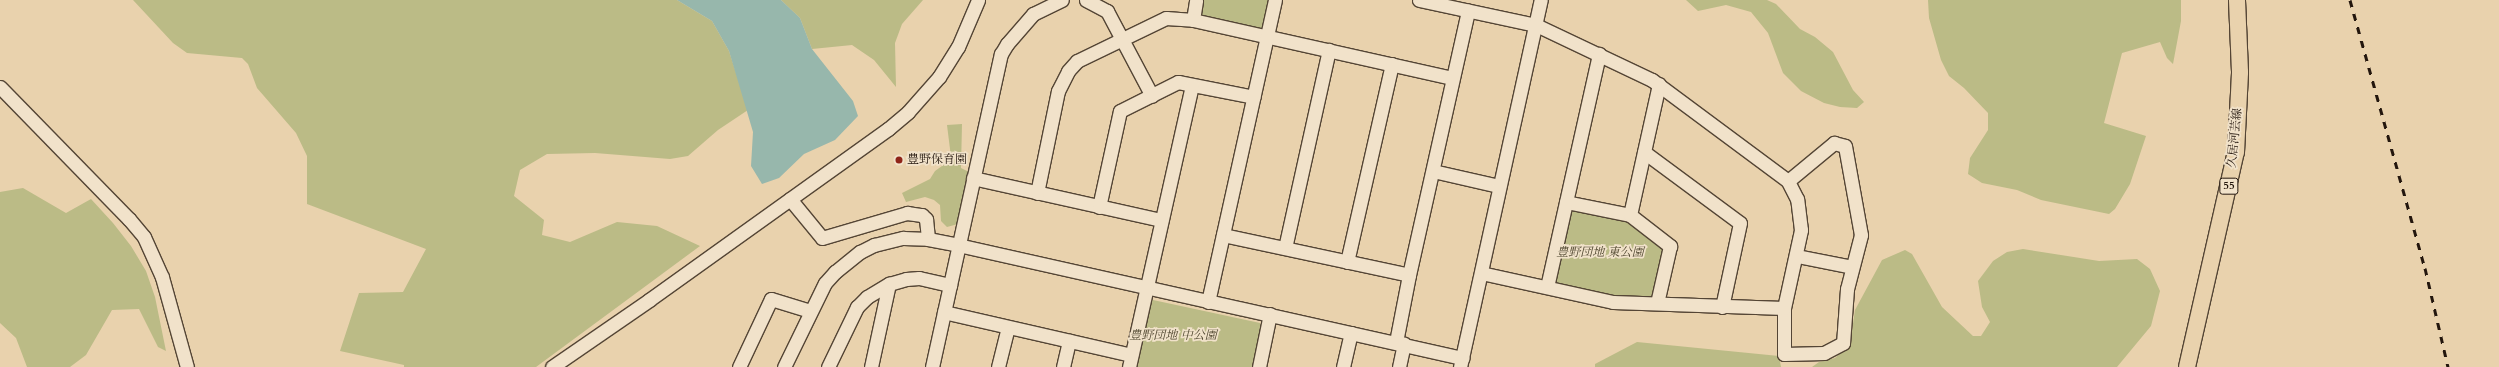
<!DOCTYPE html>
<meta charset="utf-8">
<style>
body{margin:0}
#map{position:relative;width:2499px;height:367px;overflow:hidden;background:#e9d2ad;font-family:Cardo,"Noto Serif JP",serif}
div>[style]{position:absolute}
.green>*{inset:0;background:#bbbb86}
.water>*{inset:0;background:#97b7ac}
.roads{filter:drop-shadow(1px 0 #544535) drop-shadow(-1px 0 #544535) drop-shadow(0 1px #544535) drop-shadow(0 -1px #544535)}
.minor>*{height:13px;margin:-6.5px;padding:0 6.5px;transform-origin:6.5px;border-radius:6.5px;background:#f1e2ca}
.major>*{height:16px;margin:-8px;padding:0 8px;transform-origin:8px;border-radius:8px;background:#e9d2ad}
.rail>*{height:3px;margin-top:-1.5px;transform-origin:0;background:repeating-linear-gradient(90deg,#23160d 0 7px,transparent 0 14px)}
.dots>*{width:11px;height:11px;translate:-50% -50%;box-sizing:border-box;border:2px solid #f1e2ca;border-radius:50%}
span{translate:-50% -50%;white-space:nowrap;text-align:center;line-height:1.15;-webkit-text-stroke:3.5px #f1e2ca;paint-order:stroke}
.shield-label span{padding:1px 3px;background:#f1e2ca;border:1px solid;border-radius:3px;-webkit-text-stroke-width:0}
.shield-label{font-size:11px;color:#23160d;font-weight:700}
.street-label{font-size:12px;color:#23160d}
.poi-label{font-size:12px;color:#23160d}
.left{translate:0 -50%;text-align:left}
.park-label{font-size:12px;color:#514831;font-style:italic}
</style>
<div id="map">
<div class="green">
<i style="clip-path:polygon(133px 0,677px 0,712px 21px,729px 51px,748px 110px,718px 130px,688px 156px,670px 159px,595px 153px,547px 154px,520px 170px,514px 196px,544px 220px,542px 235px,570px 242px,617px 222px,657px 226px,700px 246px,536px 367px,404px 367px,404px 365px,340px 351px,359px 293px,403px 292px,426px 249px,307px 204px,307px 156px,296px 133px,257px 88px,248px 64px,242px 58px,187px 53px,173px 43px)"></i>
<i style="clip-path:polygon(781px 0,923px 0,902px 24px,895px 43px,896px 87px,874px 60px,852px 45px,812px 49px,800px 18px)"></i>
<i style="clip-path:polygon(1201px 0,1268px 0,1262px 28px,1258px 30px,1200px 17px)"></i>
<i style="clip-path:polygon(1686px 0,1767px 0,1776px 4px,1800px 29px,1815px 37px,1833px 52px,1853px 90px,1864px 102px,1857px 108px,1840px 107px,1824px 103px,1801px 91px,1783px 73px,1768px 33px,1751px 12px,1726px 5px,1698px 11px)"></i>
<i style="clip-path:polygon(1928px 0,2181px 0,2181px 21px,2173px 64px,2167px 58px,2160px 42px,2122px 53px,2104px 123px,2146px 136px,2130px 184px,2115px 209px,2109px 214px,2041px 200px,2017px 190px,1982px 183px,1968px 174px,1970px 158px,1988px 130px,1988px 113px,1964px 88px,1949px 76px,1941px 60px,1929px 18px)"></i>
<i style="clip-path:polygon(962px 124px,961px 168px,969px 172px,958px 224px,947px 227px,941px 221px,940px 205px,934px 200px,925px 197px,906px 202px,902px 193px,930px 179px,935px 171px,949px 161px,951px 157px,947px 125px)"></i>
<i style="clip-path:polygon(23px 188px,66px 213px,91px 199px,113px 223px,131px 246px,146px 271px,155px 297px,166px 351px,158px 347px,139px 309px,112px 310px,86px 355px,70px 367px,27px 367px,16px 338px,0 323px,0 192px)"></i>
<i style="clip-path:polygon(1574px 208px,1628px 220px,1664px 249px,1651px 298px,1618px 296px,1555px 284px,1553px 279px,1569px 212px)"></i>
<i style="clip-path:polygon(2023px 249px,2099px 261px,2137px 259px,2150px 269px,2160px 291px,2151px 326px,2117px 367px,1812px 367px,1819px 362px,1835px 358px,1850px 344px,1855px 310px,1882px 260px,1905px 250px,1912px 254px,1942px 307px,1973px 336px,1981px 336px,1990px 322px,1982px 307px,1978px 281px,1993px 261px,2007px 252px)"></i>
<i style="clip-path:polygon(1153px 300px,1260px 323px,1262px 328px,1254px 367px,1133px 367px,1149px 302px)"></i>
<i style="clip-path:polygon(1637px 342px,1779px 356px,1781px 367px,1595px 367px,1595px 364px)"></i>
</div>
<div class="water">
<i style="clip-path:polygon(677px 0,781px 0,800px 18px,812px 49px,853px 101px,858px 116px,835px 140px,804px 154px,779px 178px,762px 184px,751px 166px,753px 132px,729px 51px,712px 21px)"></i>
</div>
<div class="roads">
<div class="minor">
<i style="left:1086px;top:0;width:24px;rotate:28deg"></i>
<i style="left:1107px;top:11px;width:96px;rotate:62.1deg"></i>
<i style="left:1419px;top:0;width:120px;rotate:12.1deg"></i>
<i style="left:1536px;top:25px;width:128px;rotate:25.4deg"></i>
<i style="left:1652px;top:80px;width:169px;rotate:36.6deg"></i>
<i style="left:1788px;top:181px;width:60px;rotate:-39.6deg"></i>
<i style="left:1834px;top:143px;width:11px;rotate:15deg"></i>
<i style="left:1845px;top:146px;width:90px;rotate:79.8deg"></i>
<i style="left:1861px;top:235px;width:56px;rotate:104.5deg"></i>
<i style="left:1847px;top:289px;width:54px;rotate:94.2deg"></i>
<i style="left:1843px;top:343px;width:21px;rotate:152deg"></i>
<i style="left:1824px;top:353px;width:40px;rotate:178.6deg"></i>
<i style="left:1784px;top:354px;width:46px;rotate:-90deg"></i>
<i style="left:1784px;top:308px;width:171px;rotate:-178deg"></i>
<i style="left:1613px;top:302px;width:135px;rotate:-167.6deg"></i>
<i style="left:1193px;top:20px;width:20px;rotate:-81deg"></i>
<i style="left:0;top:87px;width:185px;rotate:45.7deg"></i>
<i style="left:129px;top:219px;width:23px;rotate:50deg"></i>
<i style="left:144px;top:237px;width:44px;rotate:65.8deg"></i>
<i style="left:162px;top:277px;width:93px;rotate:74.5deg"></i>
<i style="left:1644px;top:152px;width:119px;rotate:36.5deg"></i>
<i style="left:1740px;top:223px;width:86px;rotate:102.1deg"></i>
<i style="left:1433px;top:171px;width:68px;rotate:12.8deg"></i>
<i style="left:973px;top:178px;width:193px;rotate:12.6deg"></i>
<i style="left:1037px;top:193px;width:104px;rotate:-78.4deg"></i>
<i style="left:1058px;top:91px;width:22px;rotate:-63deg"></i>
<i style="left:1068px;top:71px;width:13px;rotate:-48deg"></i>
<i style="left:1077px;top:61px;width:99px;rotate:-25.8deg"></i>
<i style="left:1166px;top:18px;width:27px;rotate:4deg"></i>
<i style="left:1193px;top:20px;width:265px;rotate:12.6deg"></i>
<i style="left:790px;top:199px;width:50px;rotate:50.6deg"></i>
<i style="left:822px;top:238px;width:89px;rotate:-16.4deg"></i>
<i style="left:907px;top:213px;width:15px;rotate:8deg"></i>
<i style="left:922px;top:215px;width:6px;rotate:45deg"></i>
<i style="left:926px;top:219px;width:20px;rotate:84deg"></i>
<i style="left:1566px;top:202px;width:65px;rotate:11.5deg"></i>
<i style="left:1630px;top:215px;width:51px;rotate:37.8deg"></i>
<i style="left:1670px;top:246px;width:58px;rotate:102.8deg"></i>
<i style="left:1099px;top:207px;width:98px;rotate:-77.7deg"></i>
<i style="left:1120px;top:111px;width:65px;rotate:-26.6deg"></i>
<i style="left:1178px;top:82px;width:77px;rotate:11.2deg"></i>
<i style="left:1630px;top:215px;width:134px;rotate:-77.5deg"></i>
<i style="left:1223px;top:235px;width:190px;rotate:12.1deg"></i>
<i style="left:1285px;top:248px;width:203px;rotate:-77.5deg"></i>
<i style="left:1797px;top:256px;width:56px;rotate:11.3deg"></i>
<i style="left:1347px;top:262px;width:203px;rotate:-77.2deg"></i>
<i style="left:1547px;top:287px;width:239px;rotate:-77.4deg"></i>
<i style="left:1208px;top:302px;width:309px;rotate:-77.5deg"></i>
<i style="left:1784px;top:308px;width:80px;rotate:-77.7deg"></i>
<i style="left:1801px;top:230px;width:31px;rotate:-97deg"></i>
<i style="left:1797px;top:199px;width:20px;rotate:-117deg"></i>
<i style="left:944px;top:312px;width:192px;rotate:12.9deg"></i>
<i style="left:1396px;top:342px;width:68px;rotate:-79deg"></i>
<i style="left:1409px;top:275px;width:271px;rotate:-77.4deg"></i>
<i style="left:552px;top:367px;width:118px;rotate:-34.6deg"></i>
<i style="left:649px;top:300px;width:294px;rotate:-35.6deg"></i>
<i style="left:888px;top:129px;width:26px;rotate:-40deg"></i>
<i style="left:908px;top:112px;width:47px;rotate:-48.5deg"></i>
<i style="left:939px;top:77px;width:36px;rotate:-58deg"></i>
<i style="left:958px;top:47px;width:51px;rotate:-66.9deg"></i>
<i style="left:739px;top:367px;width:75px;rotate:-64.8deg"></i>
<i style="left:771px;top:299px;width:41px;rotate:17.1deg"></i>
<i style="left:784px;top:367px;width:93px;rotate:-64deg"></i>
<i style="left:825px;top:283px;width:15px;rotate:-48deg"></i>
<i style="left:835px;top:272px;width:32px;rotate:-39deg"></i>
<i style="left:860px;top:252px;width:16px;rotate:-27deg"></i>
<i style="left:874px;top:245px;width:30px;rotate:-14deg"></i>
<i style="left:903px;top:238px;width:25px;rotate:2deg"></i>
<i style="left:928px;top:239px;width:31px;rotate:11deg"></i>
<i style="left:958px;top:245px;width:517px;rotate:12.64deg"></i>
<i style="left:828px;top:367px;width:67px;rotate:-64.2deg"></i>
<i style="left:857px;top:307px;width:14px;rotate:-45deg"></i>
<i style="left:867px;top:297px;width:26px;rotate:-31deg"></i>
<i style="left:889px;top:284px;width:18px;rotate:-16deg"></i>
<i style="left:906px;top:279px;width:13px;rotate:-4deg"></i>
<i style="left:919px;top:278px;width:32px;rotate:13deg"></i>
<i style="left:871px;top:367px;width:85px;rotate:-77.8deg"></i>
<i style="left:932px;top:367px;width:321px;rotate:-77.6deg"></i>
<i style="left:1001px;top:54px;width:12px;rotate:-59deg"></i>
<i style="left:1007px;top:44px;width:40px;rotate:-49deg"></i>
<i style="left:1033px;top:14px;width:32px;rotate:-26deg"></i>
<i style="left:998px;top:367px;width:41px;rotate:-76deg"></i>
<i style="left:1063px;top:367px;width:27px;rotate:-77deg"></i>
<i style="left:1129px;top:367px;width:288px;rotate:-77.4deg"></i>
<i style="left:1259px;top:367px;width:54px;rotate:-78.3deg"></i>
<i style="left:1343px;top:367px;width:35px;rotate:-77deg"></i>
<i style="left:1399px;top:367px;width:24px;rotate:-78deg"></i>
<i style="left:1460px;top:367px;width:376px;rotate:-77.6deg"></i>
</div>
<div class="major">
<i style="left:2187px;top:367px;width:221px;rotate:-77.2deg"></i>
<i style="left:2236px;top:152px;width:80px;rotate:-87.1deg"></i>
<i style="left:2240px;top:72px;width:72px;rotate:-92.4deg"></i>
</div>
</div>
<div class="rail">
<i style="left:2350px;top:0;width:278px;rotate:74.4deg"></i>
<i style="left:2425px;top:268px;width:102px;rotate:76.9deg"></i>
</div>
<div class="dots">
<i style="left:899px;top:160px;background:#8f2418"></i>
</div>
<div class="shield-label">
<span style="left:2229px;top:186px">55</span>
</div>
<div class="street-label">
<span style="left:2235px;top:138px;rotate:-84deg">久居河芸線</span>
</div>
<div class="poi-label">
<span class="left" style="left:907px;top:160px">豊野保育園</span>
</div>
<div class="park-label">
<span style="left:1600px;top:253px">豊野団地 東公園</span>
<span style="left:1173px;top:336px">豊野団地 中公園</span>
</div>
</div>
